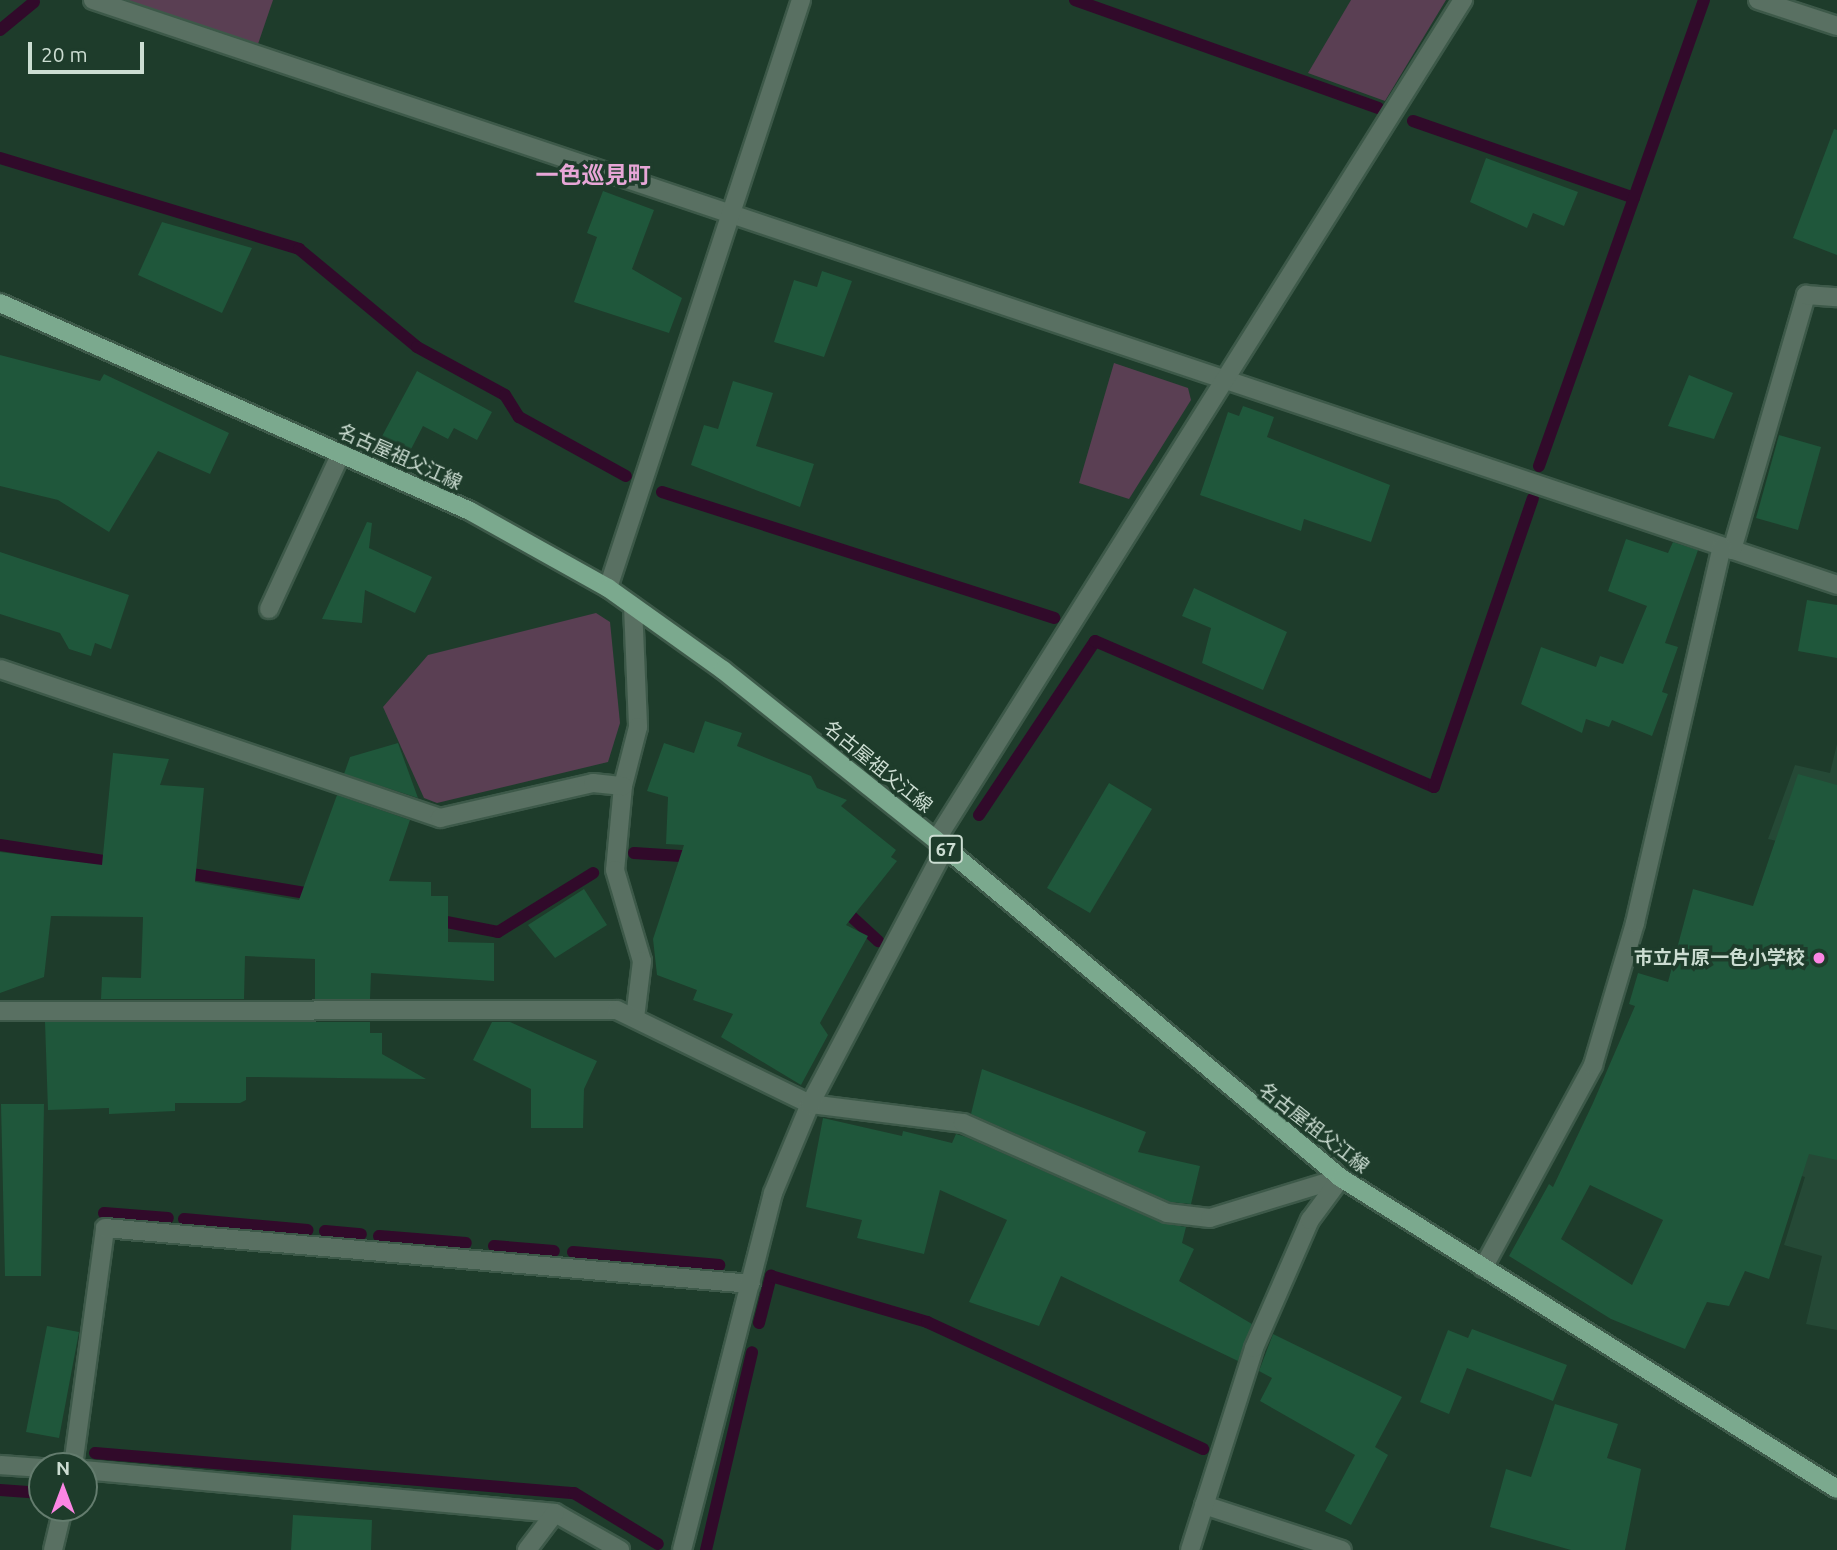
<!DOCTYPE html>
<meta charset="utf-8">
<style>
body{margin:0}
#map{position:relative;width:1837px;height:1550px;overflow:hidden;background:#1e3c2b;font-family:Ubuntu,"Noto Sans JP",sans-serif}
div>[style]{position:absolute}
.built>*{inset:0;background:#254936}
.green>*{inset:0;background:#5a3f53}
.stream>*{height:12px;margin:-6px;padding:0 6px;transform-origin:6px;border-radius:6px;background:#310a2a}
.building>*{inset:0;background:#1f573b}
.roads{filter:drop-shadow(2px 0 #3d5949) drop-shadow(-2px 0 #3d5949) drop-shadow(0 2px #3d5949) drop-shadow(0 -2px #3d5949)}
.minor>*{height:18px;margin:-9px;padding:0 9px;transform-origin:9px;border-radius:9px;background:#597062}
.major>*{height:18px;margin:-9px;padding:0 9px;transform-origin:9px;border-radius:9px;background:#7ba98e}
.dots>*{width:19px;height:19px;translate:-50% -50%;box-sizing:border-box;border:4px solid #1e3c2b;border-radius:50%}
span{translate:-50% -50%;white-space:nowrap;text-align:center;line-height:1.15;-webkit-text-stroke:7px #1e3c2b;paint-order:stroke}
.shield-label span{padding:2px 5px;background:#1e3c2b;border:2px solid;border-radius:5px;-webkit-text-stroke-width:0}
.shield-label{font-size:18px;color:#ccddd2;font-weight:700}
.street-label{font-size:19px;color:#ccddd2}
.poi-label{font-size:19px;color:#ccddd2;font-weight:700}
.right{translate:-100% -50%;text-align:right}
.quarter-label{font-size:23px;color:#e7a6d7;font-weight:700}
.north{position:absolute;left:28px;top:1452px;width:70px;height:70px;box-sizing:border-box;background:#1e3c2b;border:2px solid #647c6e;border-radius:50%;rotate:0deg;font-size:19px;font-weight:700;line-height:28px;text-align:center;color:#ccddd2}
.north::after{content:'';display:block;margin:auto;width:24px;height:32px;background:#fc86e4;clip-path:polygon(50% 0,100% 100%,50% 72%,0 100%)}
.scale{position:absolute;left:28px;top:42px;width:116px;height:32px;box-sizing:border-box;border:4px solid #ccddd2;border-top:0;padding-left:9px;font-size:21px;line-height:24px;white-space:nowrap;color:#ccddd2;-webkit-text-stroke:5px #1e3c2b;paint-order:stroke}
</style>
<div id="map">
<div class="built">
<i style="clip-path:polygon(1837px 744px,1837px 1330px,1806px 1324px,1822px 1256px,1784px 1245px,1805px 1177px,1732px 1153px,1827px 853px,1768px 839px,1795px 765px,1830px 773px)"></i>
</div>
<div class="green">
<i style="clip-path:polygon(122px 0,273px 0,258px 44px)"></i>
<i style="clip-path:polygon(1351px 0,1446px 0,1385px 101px,1308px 73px)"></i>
<i style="clip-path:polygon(1114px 363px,1188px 388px,1191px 400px,1129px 499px,1079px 483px)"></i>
<i style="clip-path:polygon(596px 613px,610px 622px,620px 723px,608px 762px,437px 803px,424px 798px,383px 707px,428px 655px)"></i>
</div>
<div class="stream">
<i style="left:1075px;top:0;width:322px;rotate:19.6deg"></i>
<i style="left:0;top:30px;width:44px;rotate:-39.5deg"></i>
<i style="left:1413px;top:121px;width:234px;rotate:19.2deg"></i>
<i style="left:0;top:158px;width:313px;rotate:16.9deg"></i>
<i style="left:299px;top:249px;width:153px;rotate:39.7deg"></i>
<i style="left:417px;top:347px;width:100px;rotate:28.6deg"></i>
<i style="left:505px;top:395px;width:26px;rotate:58deg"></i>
<i style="left:519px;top:417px;width:122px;rotate:28.9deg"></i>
<i style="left:1539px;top:466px;width:494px;rotate:-70.5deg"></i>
<i style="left:662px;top:492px;width:412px;rotate:17.8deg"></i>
<i style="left:979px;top:815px;width:209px;rotate:-56.3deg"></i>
<i style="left:1095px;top:641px;width:369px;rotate:23.3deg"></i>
<i style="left:1434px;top:787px;width:305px;rotate:-71.1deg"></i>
<i style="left:0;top:845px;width:118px;rotate:8.7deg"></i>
<i style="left:634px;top:853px;width:62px;rotate:3.7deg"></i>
<i style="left:180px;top:872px;width:140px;rotate:9.5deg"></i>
<i style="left:840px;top:906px;width:52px;rotate:42.6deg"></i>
<i style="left:431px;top:919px;width:68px;rotate:11deg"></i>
<i style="left:498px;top:932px;width:112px;rotate:-31.8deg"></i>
<i style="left:104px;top:1213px;width:64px;rotate:4.5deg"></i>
<i style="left:184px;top:1219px;width:124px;rotate:5.1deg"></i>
<i style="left:325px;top:1231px;width:36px;rotate:5deg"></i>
<i style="left:379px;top:1236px;width:87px;rotate:4.6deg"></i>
<i style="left:494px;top:1246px;width:60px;rotate:4.8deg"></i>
<i style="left:573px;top:1252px;width:147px;rotate:5.1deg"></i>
<i style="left:759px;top:1323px;width:49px;rotate:-75.7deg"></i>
<i style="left:771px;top:1276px;width:163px;rotate:16.4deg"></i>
<i style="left:927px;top:1322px;width:304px;rotate:24.7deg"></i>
<i style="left:95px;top:1453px;width:481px;rotate:4.8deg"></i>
<i style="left:574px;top:1493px;width:98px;rotate:31.3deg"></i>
<i style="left:0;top:1490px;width:42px;rotate:4.1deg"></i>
<i style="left:706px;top:1550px;width:203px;rotate:-76.9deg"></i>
</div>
<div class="building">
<i style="clip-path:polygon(1834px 129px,1837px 130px,1837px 255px,1793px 238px)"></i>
<i style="clip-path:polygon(1486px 158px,1578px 192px,1564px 226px,1533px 213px,1527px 228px,1470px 202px)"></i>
<i style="clip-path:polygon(603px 191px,654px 210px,632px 269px,682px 298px,669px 333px,574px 302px,597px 237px,587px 233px)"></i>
<i style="clip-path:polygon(162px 222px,252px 248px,222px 313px,138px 275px)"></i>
<i style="clip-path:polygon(822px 271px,852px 281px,824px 357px,774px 342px,794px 280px,817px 287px)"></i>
<i style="clip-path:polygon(0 355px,100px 381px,104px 374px,229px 433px,210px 474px,158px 451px,109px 532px,58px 500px,0 486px)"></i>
<i style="clip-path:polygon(417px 371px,492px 412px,477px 440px,454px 428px,448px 439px,423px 426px,408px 455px,380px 440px)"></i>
<i style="clip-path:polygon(1689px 375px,1733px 393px,1714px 439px,1668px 426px)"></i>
<i style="clip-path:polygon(733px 381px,773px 393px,756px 446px,814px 464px,800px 507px,691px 465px,704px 425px,718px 429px)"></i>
<i style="clip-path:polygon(1243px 406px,1274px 417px,1267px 437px,1390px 485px,1371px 542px,1304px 519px,1301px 531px,1200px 495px,1228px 412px,1239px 416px)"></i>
<i style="clip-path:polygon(1779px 435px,1821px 447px,1798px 530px,1756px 518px)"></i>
<i style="clip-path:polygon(367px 522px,372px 523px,369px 548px,432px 577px,415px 613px,365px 590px,362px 623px,322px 619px)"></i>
<i style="clip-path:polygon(1626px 539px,1668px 553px,1673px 542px,1698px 550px,1665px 643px,1678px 647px,1662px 692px,1668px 694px,1652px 736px,1612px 720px,1609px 727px,1586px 719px,1582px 733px,1521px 704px,1541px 647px,1596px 667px,1600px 656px,1623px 664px,1647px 606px,1608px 591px)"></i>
<i style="clip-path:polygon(0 552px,129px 595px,111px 649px,95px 643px,91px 656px,69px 649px,60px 633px,0 614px)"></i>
<i style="clip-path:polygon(1194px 588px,1287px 632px,1263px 690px,1202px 663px,1211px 628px,1182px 616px)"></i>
<i style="clip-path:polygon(1807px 600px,1837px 605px,1837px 658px,1798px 651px)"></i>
<i style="clip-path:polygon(705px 721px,742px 733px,737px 746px,811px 776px,817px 788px,847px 800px,841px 806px,896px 850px,891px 857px,897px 861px,846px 925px,868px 936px,820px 1023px,828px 1035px,801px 1085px,721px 1037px,733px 1014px,693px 1000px,697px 990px,657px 975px,653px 939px,684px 845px,666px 844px,668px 797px,647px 791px,664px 743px,694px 753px)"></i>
<i style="clip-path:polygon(398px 743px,418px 798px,344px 774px,350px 757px)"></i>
<i style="clip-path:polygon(113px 753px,169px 759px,160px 785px,204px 788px,195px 882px,299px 900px,337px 795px,410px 820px,389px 881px,431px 882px,431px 896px,448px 896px,448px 942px,494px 943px,494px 981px,371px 973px,370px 999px,315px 999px,315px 959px,245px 956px,244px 999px,101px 999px,102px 977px,141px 978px,143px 917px,51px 916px,44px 977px,0 993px,0 852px,102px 865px)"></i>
<i style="clip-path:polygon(evenodd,1798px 774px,1837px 785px,1837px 1160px,1809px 1154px,1769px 1279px,1745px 1271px,1729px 1306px,1707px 1302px,1685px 1349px,1611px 1319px,1509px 1256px,1549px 1184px,1553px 1187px,1593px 1103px,1635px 1006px,1629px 1004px,1638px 973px,1668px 982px,1693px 889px,1753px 906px,1798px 774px,1590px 1185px,1663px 1220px,1632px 1285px,1561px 1239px,1590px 1185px)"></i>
<i style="clip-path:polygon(1109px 783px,1152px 809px,1090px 913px,1047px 888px)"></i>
<i style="clip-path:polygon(584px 889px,607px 925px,555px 958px,528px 925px)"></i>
<i style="clip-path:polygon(45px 1022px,370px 1022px,370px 1033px,382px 1033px,382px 1054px,426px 1079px,246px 1077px,246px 1100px,240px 1103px,175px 1103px,175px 1111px,109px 1114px,109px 1108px,48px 1110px)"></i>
<i style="clip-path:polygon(492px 1022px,510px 1022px,597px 1061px,584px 1089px,583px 1128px,531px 1128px,531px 1089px,473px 1060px)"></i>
<i style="clip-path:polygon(982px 1069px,1146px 1132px,1138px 1152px,1200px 1166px,1191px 1204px,1170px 1202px,971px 1114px)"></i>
<i style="clip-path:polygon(1px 1104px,44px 1104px,41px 1276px,5px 1276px)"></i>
<i style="clip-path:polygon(823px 1118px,902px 1136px,903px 1131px,952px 1143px,956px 1134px,966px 1137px,1162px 1223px,1186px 1227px,1182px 1243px,1194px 1249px,1179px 1281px,1252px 1324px,1238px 1361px,1061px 1276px,1039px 1326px,969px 1302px,1007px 1220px,940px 1190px,924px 1254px,857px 1238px,862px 1220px,806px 1207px)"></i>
<i style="clip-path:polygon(47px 1326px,79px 1332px,59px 1438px,26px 1432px)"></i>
<i style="clip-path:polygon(1472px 1329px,1567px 1365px,1553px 1401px,1467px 1368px,1449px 1414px,1420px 1402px,1448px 1330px,1468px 1338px)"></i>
<i style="clip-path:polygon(1273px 1334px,1402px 1397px,1375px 1447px,1388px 1455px,1351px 1525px,1325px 1511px,1355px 1455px,1260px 1401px,1272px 1378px,1259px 1371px)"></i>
<i style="clip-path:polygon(1555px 1404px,1618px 1424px,1607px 1458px,1641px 1469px,1625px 1550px,1571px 1550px,1490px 1527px,1506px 1469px,1531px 1477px)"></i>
<i style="clip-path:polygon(293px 1515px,372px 1520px,371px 1550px,291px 1550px)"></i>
</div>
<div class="roads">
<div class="minor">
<i style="left:93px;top:0;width:1840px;rotate:18.54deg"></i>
<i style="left:1758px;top:0;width:83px;rotate:18.2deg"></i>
<i style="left:1732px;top:550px;width:266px;rotate:-73.8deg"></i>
<i style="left:1806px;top:295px;width:31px;rotate:4deg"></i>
<i style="left:608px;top:588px;width:619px;rotate:-71.83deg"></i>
<i style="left:633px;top:606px;width:121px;rotate:87.6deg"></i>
<i style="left:638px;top:727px;width:61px;rotate:104.3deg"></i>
<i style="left:623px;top:786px;width:84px;rotate:95.4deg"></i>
<i style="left:615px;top:870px;width:95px;rotate:73.5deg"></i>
<i style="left:642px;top:961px;width:57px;rotate:97deg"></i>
<i style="left:269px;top:609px;width:172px;rotate:-65.2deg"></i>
<i style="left:0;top:669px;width:465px;rotate:18.7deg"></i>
<i style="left:440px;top:818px;width:157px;rotate:-12.9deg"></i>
<i style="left:593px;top:783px;width:30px;rotate:6deg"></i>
<i style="left:936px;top:840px;width:992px;rotate:-57.9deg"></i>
<i style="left:0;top:1011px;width:617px;rotate:-0.09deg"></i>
<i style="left:617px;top:1010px;width:215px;rotate:26deg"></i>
<i style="left:810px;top:1104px;width:154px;rotate:7.1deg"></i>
<i style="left:963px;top:1123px;width:223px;rotate:23.8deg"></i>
<i style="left:1167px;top:1213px;width:43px;rotate:6.6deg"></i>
<i style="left:1210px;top:1218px;width:137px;rotate:-17deg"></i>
<i style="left:1483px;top:1268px;width:231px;rotate:-61.5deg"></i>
<i style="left:1593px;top:1065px;width:148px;rotate:-73.5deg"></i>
<i style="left:1635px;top:923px;width:386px;rotate:-77deg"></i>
<i style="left:0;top:1465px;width:42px;rotate:4.1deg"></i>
<i style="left:73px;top:1466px;width:240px;rotate:-82.3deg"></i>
<i style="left:105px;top:1228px;width:648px;rotate:4.95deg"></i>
<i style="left:84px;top:1470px;width:473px;rotate:5.2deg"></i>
<i style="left:555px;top:1513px;width:75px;rotate:29.6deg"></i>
<i style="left:1204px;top:1505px;width:145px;rotate:18.1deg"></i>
<i style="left:53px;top:1550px;width:43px;rotate:-76.6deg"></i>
<i style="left:527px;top:1550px;width:46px;rotate:-52.9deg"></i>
<i style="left:682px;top:1550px;width:368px;rotate:-75.7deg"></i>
<i style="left:773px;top:1193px;width:96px;rotate:-67.4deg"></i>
<i style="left:810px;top:1104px;width:289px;rotate:-62.2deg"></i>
<i style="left:1190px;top:1550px;width:212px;rotate:-72.4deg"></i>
<i style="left:1254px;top:1348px;width:140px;rotate:-66.4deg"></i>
<i style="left:1310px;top:1220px;width:52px;rotate:-53.6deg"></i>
</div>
<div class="major">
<i style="left:0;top:303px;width:514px;rotate:23.87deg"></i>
<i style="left:470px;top:511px;width:158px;rotate:29.2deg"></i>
<i style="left:608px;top:588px;width:141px;rotate:35.5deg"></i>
<i style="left:723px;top:670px;width:273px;rotate:38.6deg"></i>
<i style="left:936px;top:840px;width:528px;rotate:39.85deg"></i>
<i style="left:1341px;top:1178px;width:585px;rotate:32.09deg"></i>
</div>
</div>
<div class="dots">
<i style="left:1819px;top:958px;background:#fc86e4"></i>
</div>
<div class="shield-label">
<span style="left:946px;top:849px">67</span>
</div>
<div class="street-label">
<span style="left:400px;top:457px;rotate:24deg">名古屋祖父江線</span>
<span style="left:878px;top:767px;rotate:39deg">名古屋祖父江線</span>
<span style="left:1314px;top:1128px;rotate:38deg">名古屋祖父江線</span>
</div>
<div class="poi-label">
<span class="right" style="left:1805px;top:958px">市立片原一色小学校</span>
</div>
<div class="quarter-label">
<span style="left:593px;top:175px">一色巡見町</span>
</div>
<div class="north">N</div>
<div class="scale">20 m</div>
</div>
